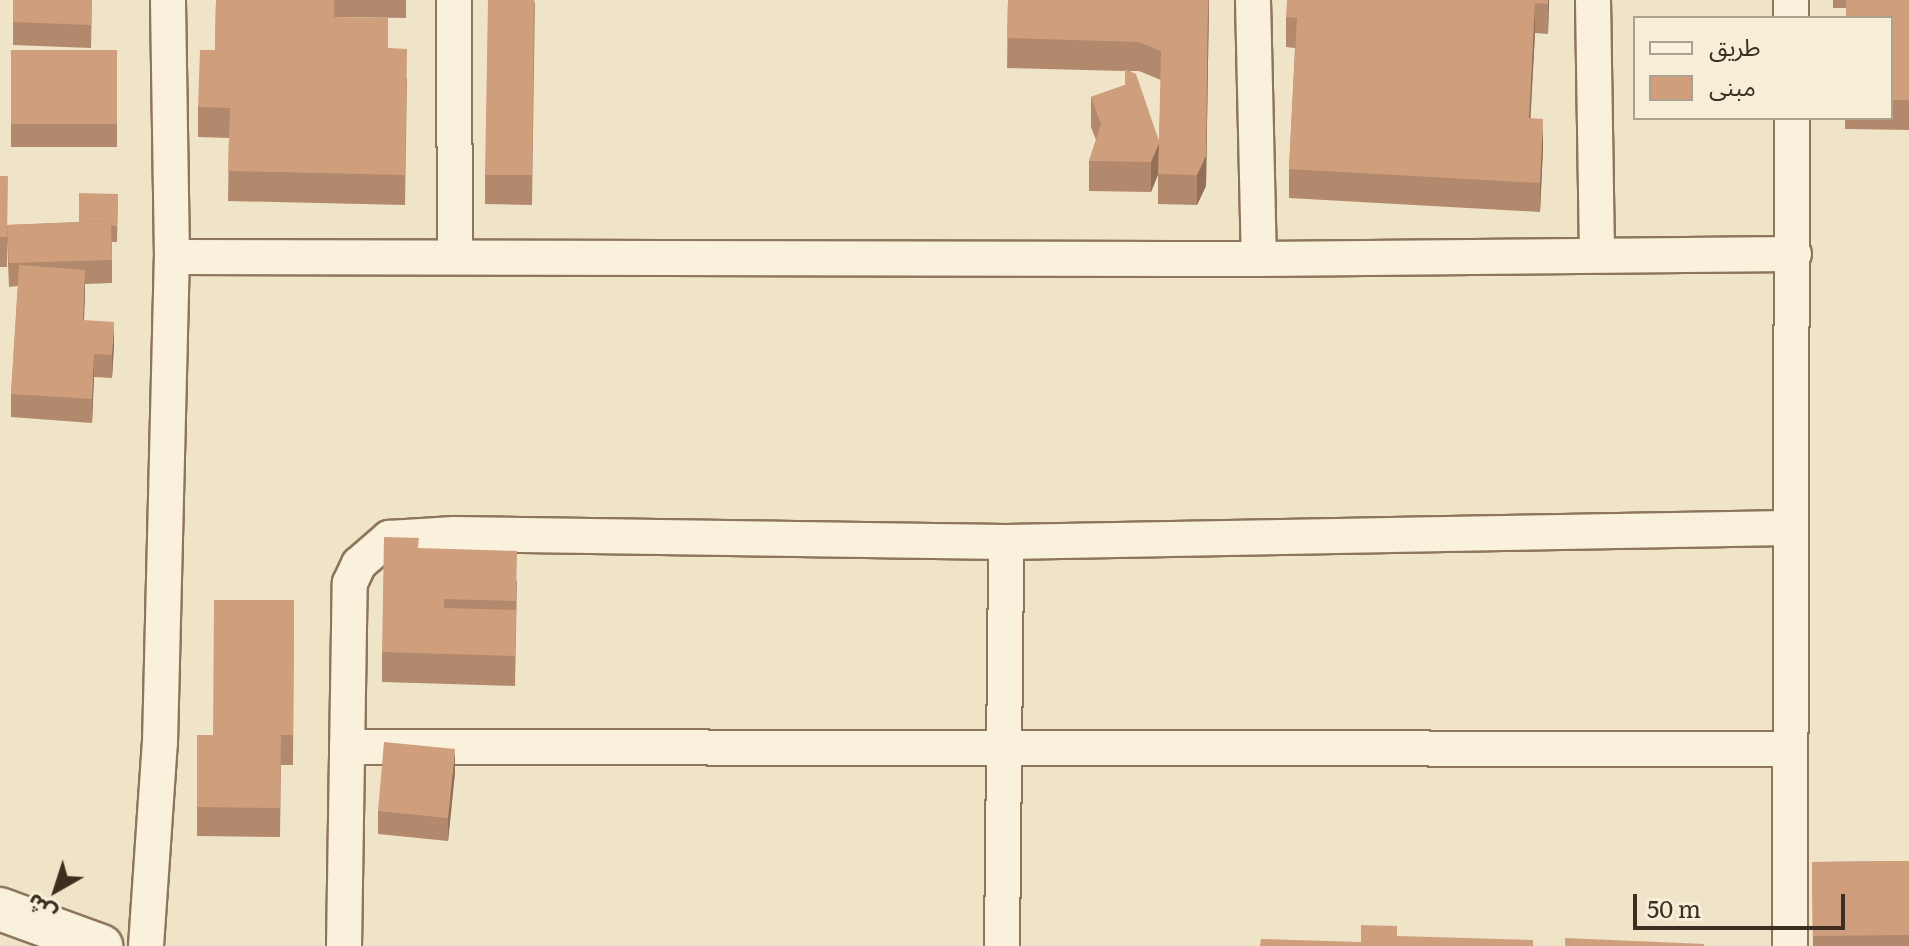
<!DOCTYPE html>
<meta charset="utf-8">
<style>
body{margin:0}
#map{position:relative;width:1909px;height:946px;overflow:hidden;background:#f0e4c8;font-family:Literata,"Noto Sans Arabic",serif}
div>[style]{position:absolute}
.roads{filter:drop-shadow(2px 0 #8d765c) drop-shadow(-2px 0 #8d765c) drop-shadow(0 2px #8d765c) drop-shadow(0 -2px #8d765c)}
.minor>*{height:34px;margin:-17px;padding:0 17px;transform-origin:17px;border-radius:17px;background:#faf1dc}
.tertiary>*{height:42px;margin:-21px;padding:0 21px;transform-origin:21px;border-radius:21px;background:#faf1dc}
.wall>*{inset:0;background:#b2896c}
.shaded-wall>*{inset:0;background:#916f58}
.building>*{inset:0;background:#cf9f7d}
span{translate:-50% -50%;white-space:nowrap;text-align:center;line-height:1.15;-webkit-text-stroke:7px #f7eed8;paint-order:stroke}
.legend{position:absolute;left:1633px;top:16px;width:260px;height:104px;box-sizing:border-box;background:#f7eed8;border:2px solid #ada18e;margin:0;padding:10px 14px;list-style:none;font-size:24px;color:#3d2e20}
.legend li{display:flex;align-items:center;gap:16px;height:40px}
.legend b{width:40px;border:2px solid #ada18e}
.north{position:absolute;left:16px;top:850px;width:80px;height:80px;-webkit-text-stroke:6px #f7eed8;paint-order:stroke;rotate:219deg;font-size:22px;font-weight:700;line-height:32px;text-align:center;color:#3d2e20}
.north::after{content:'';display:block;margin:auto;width:28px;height:36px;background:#3d2e20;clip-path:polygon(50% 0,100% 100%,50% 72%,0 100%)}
.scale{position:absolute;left:1633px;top:894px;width:212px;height:36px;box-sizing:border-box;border:4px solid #3d2e20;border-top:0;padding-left:10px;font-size:24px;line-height:28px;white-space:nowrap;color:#3d2e20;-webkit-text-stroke:6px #f7eed8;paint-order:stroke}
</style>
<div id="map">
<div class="roads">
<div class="minor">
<i style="left:454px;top:0;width:257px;rotate:89.8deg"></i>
<i style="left:1253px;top:0;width:259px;rotate:88.7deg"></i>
<i style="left:1593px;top:0;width:255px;rotate:89.1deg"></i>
<i style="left:1791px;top:0;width:18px;rotate:90deg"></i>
<i style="left:172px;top:257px;width:1087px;rotate:0.11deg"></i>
<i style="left:1259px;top:259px;width:535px;rotate:-0.54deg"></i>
<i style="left:347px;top:747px;width:1442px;rotate:0.08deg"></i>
<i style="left:146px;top:946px;width:203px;rotate:-86.1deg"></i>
<i style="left:160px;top:743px;width:486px;rotate:-88.6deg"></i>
<i style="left:172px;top:257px;width:257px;rotate:-90.9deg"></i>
<i style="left:344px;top:946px;width:363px;rotate:-89.1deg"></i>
<i style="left:350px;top:583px;width:21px;rotate:-65deg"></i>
<i style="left:359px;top:564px;width:40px;rotate:-41deg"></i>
<i style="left:389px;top:538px;width:65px;rotate:-3.5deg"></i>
<i style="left:454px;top:534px;width:552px;rotate:0.83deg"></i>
<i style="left:1006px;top:542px;width:782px;rotate:-1.03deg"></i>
<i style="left:1002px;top:946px;width:404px;rotate:-89.4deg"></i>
<i style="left:1790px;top:946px;width:828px;rotate:-89.86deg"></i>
</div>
<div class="tertiary">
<i style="left:0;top:909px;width:108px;rotate:20.1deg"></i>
</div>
</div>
<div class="wall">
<i style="clip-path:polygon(13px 0,92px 0,91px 48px,13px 45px)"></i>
<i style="clip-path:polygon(216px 0,406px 0,406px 18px,334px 17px,388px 48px,407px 79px,405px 205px,228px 201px,229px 138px,198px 137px,198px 107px,215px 50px)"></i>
<i style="clip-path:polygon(535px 0,532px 205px,485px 204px,485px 175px)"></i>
<i style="clip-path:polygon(evenodd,1008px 0,1209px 0,1206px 186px,1197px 205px,1158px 204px,1158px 174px,1151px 192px,1089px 191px,1089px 161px,1096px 140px,1091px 127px,1091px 97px,1125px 85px,1125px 71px,1007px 68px,1008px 0,1130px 71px,1139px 71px,1161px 80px,1159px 141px,1130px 71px)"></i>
<i style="clip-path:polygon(1549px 0,1548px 34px,1535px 33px,1530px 118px,1543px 148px,1540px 212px,1289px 198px,1289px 169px,1295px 48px,1286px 47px,1286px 17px)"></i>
<i style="clip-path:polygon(1833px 0,1909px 0,1909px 130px,1845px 129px,1845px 118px,1891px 118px,1891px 18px,1846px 8px,1833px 8px)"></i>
<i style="clip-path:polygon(11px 50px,117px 50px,117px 147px,11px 147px)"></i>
<i style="clip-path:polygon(0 176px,7px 225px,79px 222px,118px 194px,117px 242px,112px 242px,112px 283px,85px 284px,84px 320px,114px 345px,112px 378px,94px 377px,92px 423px,11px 417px,11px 394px,18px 286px,9px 287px,7px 239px,7px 267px,0 267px)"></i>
<i style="clip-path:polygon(419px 548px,517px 581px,515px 686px,382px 682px,382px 652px)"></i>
<i style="clip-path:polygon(294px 600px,293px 765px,281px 765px,280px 837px,197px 836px,197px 735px,213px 735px)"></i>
<i style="clip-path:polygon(455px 772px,448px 841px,378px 834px,378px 811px)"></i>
<i style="clip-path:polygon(1909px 861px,1909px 946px,1813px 946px,1812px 862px)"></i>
</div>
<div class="shaded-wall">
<i style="clip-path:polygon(1209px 0,1206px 186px,1197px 205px,1197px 175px)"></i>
<i style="clip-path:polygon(1548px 0,1549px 0,1548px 34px)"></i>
<i style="clip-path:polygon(1535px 3px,1535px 33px,1529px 147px,1529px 118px)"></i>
<i style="clip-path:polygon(1543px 119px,1543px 148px,1540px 212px,1540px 183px)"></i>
<i style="clip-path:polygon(1159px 143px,1159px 172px,1151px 192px,1151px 162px)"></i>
<i style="clip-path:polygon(85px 270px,85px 293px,83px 343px,83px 320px)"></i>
<i style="clip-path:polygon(114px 322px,114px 345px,112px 378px,112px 355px)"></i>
<i style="clip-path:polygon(94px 354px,94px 377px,92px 423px,92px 399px)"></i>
<i style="clip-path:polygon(455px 749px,455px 772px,448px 841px,448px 818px)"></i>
</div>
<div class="building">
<i style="clip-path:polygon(13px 0,92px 0,91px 25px,13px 22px)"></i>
<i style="clip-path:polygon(216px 0,334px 0,334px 17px,388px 18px,388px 48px,407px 49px,405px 175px,228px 171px,230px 108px,198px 107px,200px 50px,215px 50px)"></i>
<i style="clip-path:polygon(488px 0,534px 0,532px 175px,485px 175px)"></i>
<i style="clip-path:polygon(1008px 0,1208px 0,1206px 156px,1197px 175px,1158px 174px,1159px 143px,1151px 162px,1089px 161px,1101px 124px,1091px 97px,1125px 85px,1125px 69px,1136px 74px,1159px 141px,1161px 51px,1139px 42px,1007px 38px)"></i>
<i style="clip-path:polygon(1287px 0,1548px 0,1548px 4px,1535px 3px,1529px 118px,1543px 119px,1540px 183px,1289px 169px,1297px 18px,1286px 17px)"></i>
<i style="clip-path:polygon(1846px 0,1909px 0,1909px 100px,1891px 100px,1891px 18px,1846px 18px)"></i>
<i style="clip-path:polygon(11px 50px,117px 50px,117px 124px,11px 124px)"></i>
<i style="clip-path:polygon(0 176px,8px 176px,7px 237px,0 237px)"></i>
<i style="clip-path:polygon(79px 193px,118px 194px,117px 226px,111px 226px,111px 221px,79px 222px)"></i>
<i style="clip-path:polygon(111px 221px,112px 260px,9px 263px,7px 225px)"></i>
<i style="clip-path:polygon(19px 265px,85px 270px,83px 320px,114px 322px,112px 355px,94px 354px,92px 399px,11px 394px)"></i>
<i style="clip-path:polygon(384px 537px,419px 538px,418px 548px,517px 551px,516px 601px,444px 599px,444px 608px,516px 610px,515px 656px,382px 652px)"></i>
<i style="clip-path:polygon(214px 600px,294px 600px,293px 735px,281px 735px,280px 808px,197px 807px,197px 735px,213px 735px)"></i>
<i style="clip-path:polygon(384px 742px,455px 749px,448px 818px,378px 811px)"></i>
<i style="clip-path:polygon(1909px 861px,1909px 935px,1813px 936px,1812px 862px)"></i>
<i style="clip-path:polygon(1361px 925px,1397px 926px,1397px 936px,1533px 940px,1533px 946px,1260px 946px,1261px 939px,1361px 942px)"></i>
<i style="clip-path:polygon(1565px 938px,1704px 944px,1704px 946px,1565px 946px)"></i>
</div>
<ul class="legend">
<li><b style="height:10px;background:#faf1dc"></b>طريق</li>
<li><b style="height:22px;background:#cf9f7d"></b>مبنى</li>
</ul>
<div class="north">ش</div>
<div class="scale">50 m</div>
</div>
